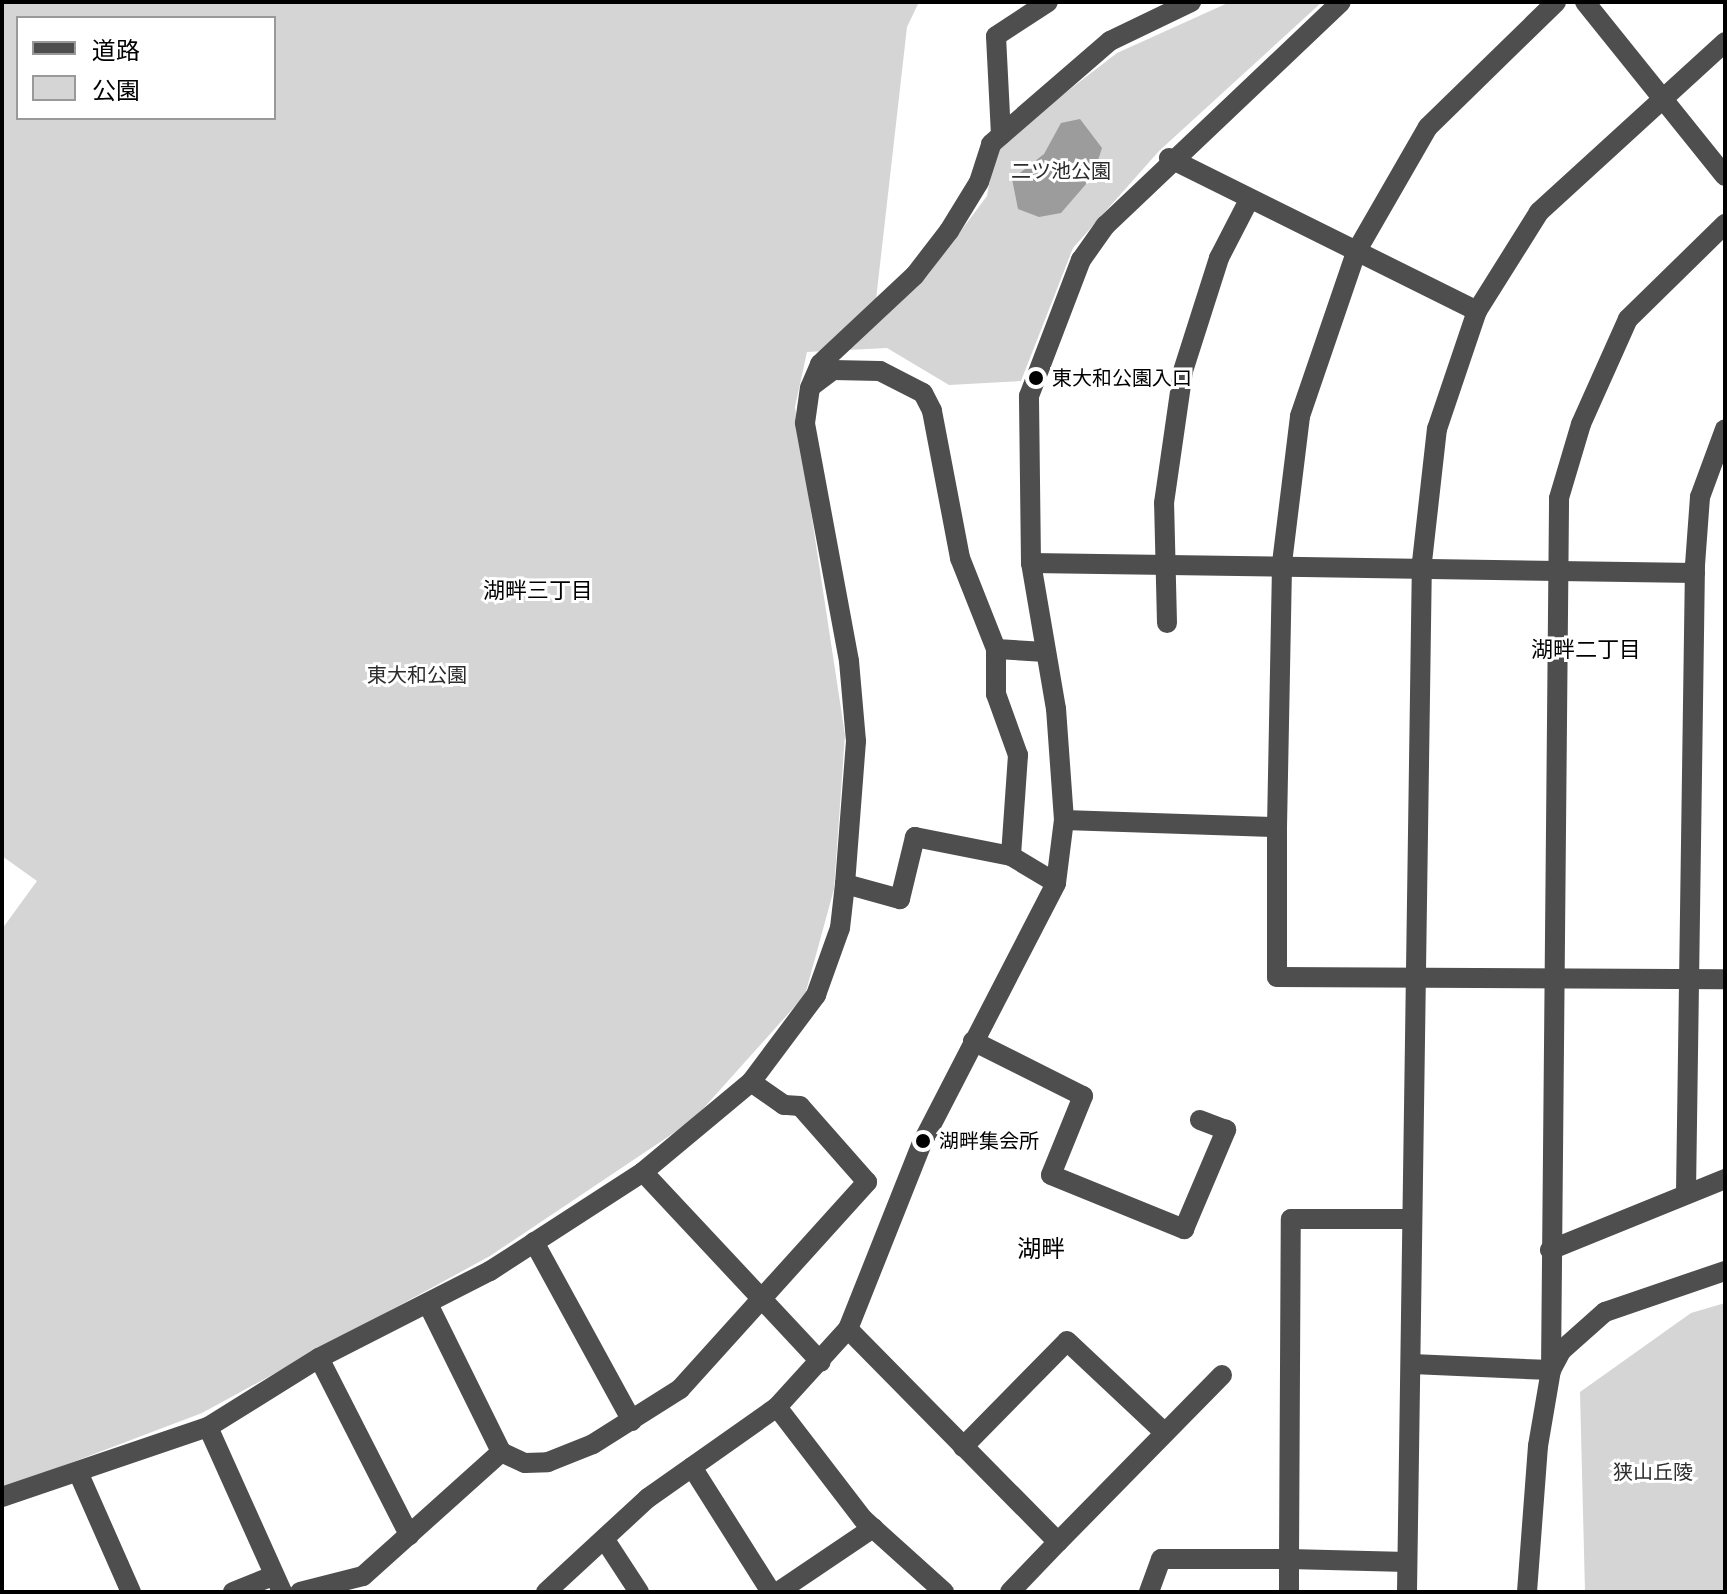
<!DOCTYPE html>
<meta charset="utf-8">
<style>
body{margin:0}
#map{position:relative;width:1727px;height:1594px;overflow:hidden;background:#fff;font-family:"PT Sans Narrow","Noto Sans JP",sans-serif}
div>[style]{position:absolute}
.green>*{inset:0;background:#d5d5d5}
.water>*{inset:0;background:#9c9c9c}
.minor>*{height:20px;margin:-10px;padding:0 10px;transform-origin:10px;border-radius:10px;background:#4e4e4e}
.dots>*{width:22px;height:22px;translate:-50% -50%;box-sizing:border-box;border:4px solid #fff;border-radius:50%}
span{translate:-50% -50%;white-space:nowrap;text-align:center;line-height:1.15;-webkit-text-stroke:6px #fff;paint-order:stroke}
.park-label{font-size:20px;color:#2c2c2c}
.poi-label{font-size:20px;color:#000}
.left{translate:0 -50%;text-align:left}
.neighbourhood-label{font-size:22px;color:#000}
.quarter-label{font-size:24px;color:#000}
.frame{position:absolute;inset:0;border:4px solid #000;pointer-events:none}
.legend{position:absolute;left:16px;top:16px;width:260px;height:104px;box-sizing:border-box;background:#fff;border:2px solid #999;margin:0;padding:10px 14px;list-style:none;font-size:24px;color:#000}
.legend li{display:flex;align-items:center;gap:16px;height:40px}
.legend b{width:40px;border:2px solid #999}
</style>
<div id="map">
<div class="green">
<i style="clip-path:polygon(evenodd,2px 2px,919px 2px,907px 27px,873px 326px,927px 276px,987px 196px,996px 146px,1117px 53px,1230px 2px,1322px 2px,1159px 151px,1073px 248px,1021px 381px,949px 385px,887px 348px,807px 352px,795px 407px,845px 735px,834px 889px,805px 995px,693px 1120px,490px 1256px,202px 1413px,2px 1489px,2px 929px,37px 881px,2px 856px,2px 2px,18px 18px,274px 18px,274px 118px,18px 118px,18px 18px)"></i>
<i style="clip-path:polygon(1725px 1303px,1725px 1592px,1585px 1592px,1580px 1392px,1691px 1313px)"></i>
</div>
<div class="water">
<i style="clip-path:polygon(1080px 119px,1102px 148px,1093px 176px,1061px 213px,1039px 217px,1018px 209px,1012px 179px,1044px 154px,1061px 123px)"></i>
</div>
<div class="minor">
<i style="left:1585px;top:2px;width:223px;rotate:51.2deg"></i>
<i style="left:1001px;top:135px;width:99px;rotate:-92.9deg"></i>
<i style="left:996px;top:36px;width:62px;rotate:-33.2deg"></i>
<i style="left:1169px;top:158px;width:344px;rotate:26.4deg"></i>
<i style="left:813px;top:385px;width:25px;rotate:-37deg"></i>
<i style="left:833px;top:370px;width:47px;rotate:1.2deg"></i>
<i style="left:880px;top:371px;width:48px;rotate:27.1deg"></i>
<i style="left:923px;top:393px;width:20px;rotate:63deg"></i>
<i style="left:932px;top:411px;width:150px;rotate:79.2deg"></i>
<i style="left:960px;top:558px;width:98px;rotate:68.4deg"></i>
<i style="left:996px;top:649px;width:45px;rotate:90deg"></i>
<i style="left:996px;top:694px;width:65px;rotate:70.2deg"></i>
<i style="left:1018px;top:755px;width:101px;rotate:94deg"></i>
<i style="left:1011px;top:856px;width:52px;rotate:31deg"></i>
<i style="left:1031px;top:563px;width:664px;rotate:0.86deg"></i>
<i style="left:1167px;top:623px;width:120px;rotate:-91.4deg"></i>
<i style="left:1164px;top:503px;width:133px;rotate:-81.8deg"></i>
<i style="left:1183px;top:371px;width:119px;rotate:-72.3deg"></i>
<i style="left:1219px;top:258px;width:65px;rotate:-62.7deg"></i>
<i style="left:996px;top:649px;width:49px;rotate:3.5deg"></i>
<i style="left:1064px;top:820px;width:213px;rotate:1.9deg"></i>
<i style="left:1277px;top:827px;width:150px;rotate:90deg"></i>
<i style="left:1277px;top:977px;width:448px;rotate:0.3deg"></i>
<i style="left:1277px;top:827px;width:264px;rotate:-88.9deg"></i>
<i style="left:1282px;top:563px;width:148px;rotate:-83deg"></i>
<i style="left:1300px;top:416px;width:173px;rotate:-71.1deg"></i>
<i style="left:1356px;top:252px;width:144px;rotate:-60.1deg"></i>
<i style="left:1428px;top:127px;width:179px;rotate:-44.3deg"></i>
<i style="left:1011px;top:856px;width:98px;rotate:-168.8deg"></i>
<i style="left:915px;top:837px;width:64px;rotate:103.6deg"></i>
<i style="left:900px;top:899px;width:57px;rotate:-164.7deg"></i>
<i style="left:845px;top:884px;width:143px;rotate:-85.6deg"></i>
<i style="left:856px;top:741px;width:80px;rotate:-95deg"></i>
<i style="left:849px;top:661px;width:242px;rotate:-100.5deg"></i>
<i style="left:805px;top:423px;width:35px;rotate:-82deg"></i>
<i style="left:810px;top:388px;width:26px;rotate:-67deg"></i>
<i style="left:820px;top:364px;width:130px;rotate:-43.1deg"></i>
<i style="left:915px;top:275px;width:56px;rotate:-52.3deg"></i>
<i style="left:949px;top:231px;width:57px;rotate:-58.5deg"></i>
<i style="left:979px;top:182px;width:40px;rotate:-72deg"></i>
<i style="left:991px;top:144px;width:157px;rotate:-40.9deg"></i>
<i style="left:1110px;top:41px;width:90px;rotate:-25.7deg"></i>
<i style="left:973px;top:1041px;width:123px;rotate:26.6deg"></i>
<i style="left:1083px;top:1096px;width:85px;rotate:112.1deg"></i>
<i style="left:1051px;top:1175px;width:144px;rotate:22.1deg"></i>
<i style="left:1184px;top:1229px;width:108px;rotate:-67deg"></i>
<i style="left:1226px;top:1130px;width:28px;rotate:-159deg"></i>
<i style="left:643px;top:1172px;width:260px;rotate:46.9deg"></i>
<i style="left:1686px;top:1193px;width:628px;rotate:-89.18deg"></i>
<i style="left:1695px;top:565px;width:68px;rotate:-85.8deg"></i>
<i style="left:1700px;top:497px;width:72px;rotate:-69.8deg"></i>
<i style="left:534px;top:1242px;width:204px;rotate:61.3deg"></i>
<i style="left:1550px;top:1250px;width:189px;rotate:-22.1deg"></i>
<i style="left:428px;top:1304px;width:165px;rotate:63.7deg"></i>
<i style="left:501px;top:1452px;width:26px;rotate:25deg"></i>
<i style="left:525px;top:1463px;width:23px;rotate:-2deg"></i>
<i style="left:548px;top:1462px;width:48px;rotate:-21.8deg"></i>
<i style="left:593px;top:1444px;width:103px;rotate:-32.3deg"></i>
<i style="left:680px;top:1389px;width:279px;rotate:-47.9deg"></i>
<i style="left:867px;top:1182px;width:101px;rotate:-131.4deg"></i>
<i style="left:800px;top:1106px;width:16px;rotate:-176deg"></i>
<i style="left:784px;top:1105px;width:40px;rotate:-145.1deg"></i>
<i style="left:848px;top:1329px;width:299px;rotate:45.4deg"></i>
<i style="left:1058px;top:1542px;width:234px;rotate:-45.5deg"></i>
<i style="left:319px;top:1358px;width:199px;rotate:63deg"></i>
<i style="left:1412px;top:1364px;width:139px;rotate:2.5deg"></i>
<i style="left:1551px;top:1370px;width:872px;rotate:-89.47deg"></i>
<i style="left:1559px;top:498px;width:77px;rotate:-73.4deg"></i>
<i style="left:1581px;top:424px;width:115px;rotate:-65.9deg"></i>
<i style="left:1628px;top:319px;width:136px;rotate:-44.4deg"></i>
<i style="left:777px;top:1407px;width:141px;rotate:52.5deg"></i>
<i style="left:863px;top:1519px;width:109px;rotate:42deg"></i>
<i style="left:208px;top:1427px;width:181px;rotate:65.8deg"></i>
<i style="left:963px;top:1447px;width:148px;rotate:-45.5deg"></i>
<i style="left:1067px;top:1341px;width:134px;rotate:43.2deg"></i>
<i style="left:692px;top:1467px;width:148px;rotate:57.7deg"></i>
<i style="left:78px;top:1472px;width:131px;rotate:66.2deg"></i>
<i style="left:2px;top:1497px;width:218px;rotate:-18.8deg"></i>
<i style="left:208px;top:1427px;width:131px;rotate:-31.9deg"></i>
<i style="left:319px;top:1358px;width:192px;rotate:-27deg"></i>
<i style="left:490px;top:1271px;width:182px;rotate:-32.9deg"></i>
<i style="left:643px;top:1172px;width:141px;rotate:-39.8deg"></i>
<i style="left:751px;top:1082px;width:109px;rotate:-53.2deg"></i>
<i style="left:816px;top:995px;width:71px;rotate:-70.3deg"></i>
<i style="left:840px;top:928px;width:44px;rotate:-83.5deg"></i>
<i style="left:605px;top:1540px;width:62px;rotate:56.8deg"></i>
<i style="left:1407px;top:1562px;width:118px;rotate:-178.5deg"></i>
<i style="left:1289px;top:1559px;width:340px;rotate:-89.7deg"></i>
<i style="left:1291px;top:1219px;width:120px"></i>
<i style="left:233px;top:1592px;width:40px;rotate:-22deg"></i>
<i style="left:300px;top:1592px;width:65px;rotate:-14.3deg"></i>
<i style="left:363px;top:1576px;width:186px;rotate:-41.9deg"></i>
<i style="left:546px;top:1592px;width:139px;rotate:-42.7deg"></i>
<i style="left:648px;top:1498px;width:158px;rotate:-35.2deg"></i>
<i style="left:777px;top:1407px;width:105px;rotate:-47.7deg"></i>
<i style="left:848px;top:1329px;width:202px;rotate:-68.3deg"></i>
<i style="left:923px;top:1141px;width:290px;rotate:-62.7deg"></i>
<i style="left:1056px;top:883px;width:64px;rotate:-82.8deg"></i>
<i style="left:1064px;top:820px;width:111px;rotate:-94.1deg"></i>
<i style="left:1056px;top:709px;width:148px;rotate:-99.7deg"></i>
<i style="left:1031px;top:563px;width:167px;rotate:-90.7deg"></i>
<i style="left:1029px;top:396px;width:146px;rotate:-69.1deg"></i>
<i style="left:1081px;top:260px;width:42px;rotate:-54.8deg"></i>
<i style="left:1105px;top:226px;width:325px;rotate:-43.5deg"></i>
<i style="left:778px;top:1592px;width:115px;rotate:-34deg"></i>
<i style="left:1010px;top:1592px;width:69px;rotate:-46.2deg"></i>
<i style="left:1149px;top:1592px;width:35px;rotate:-70deg"></i>
<i style="left:1161px;top:1559px;width:128px"></i>
<i style="left:1289px;top:1559px;width:33px;rotate:90deg"></i>
<i style="left:1407px;top:1592px;width:1030px;rotate:-89.17deg"></i>
<i style="left:1422px;top:562px;width:134px;rotate:-83.6deg"></i>
<i style="left:1437px;top:429px;width:125px;rotate:-71.3deg"></i>
<i style="left:1477px;top:311px;width:117px;rotate:-57.9deg"></i>
<i style="left:1539px;top:212px;width:252px;rotate:-42.4deg"></i>
<i style="left:1527px;top:1592px;width:146px;rotate:-85.7deg"></i>
<i style="left:1538px;top:1446px;width:77px;rotate:-80.3deg"></i>
<i style="left:1551px;top:1370px;width:21px;rotate:-62deg"></i>
<i style="left:1561px;top:1351px;width:59px;rotate:-41.6deg"></i>
<i style="left:1605px;top:1312px;width:127px;rotate:-18.9deg"></i>
</div>
<div class="dots">
<i style="left:1036px;top:378px;background:#000"></i>
<i style="left:923px;top:1141px;background:#000"></i>
</div>
<div class="park-label">
<span style="left:1061px;top:171px">二ツ池公園</span>
<span style="left:417px;top:675px">東大和公園</span>
<span style="left:1653px;top:1472px">狭山丘陵</span>
</div>
<div class="poi-label">
<span class="left" style="left:1052px;top:378px">東大和公園入口</span>
<span class="left" style="left:939px;top:1141px">湖畔集会所</span>
</div>
<div class="neighbourhood-label">
<span style="left:538px;top:591px">湖畔三丁目</span>
<span style="left:1586px;top:650px">湖畔二丁目</span>
</div>
<div class="quarter-label">
<span style="left:1041px;top:1249px">湖畔</span>
</div>
<div class="frame"></div>
<ul class="legend">
<li><b style="height:10px;background:#4e4e4e"></b>道路</li>
<li><b style="height:22px;background:#d5d5d5"></b>公園</li>
</ul>
</div>
